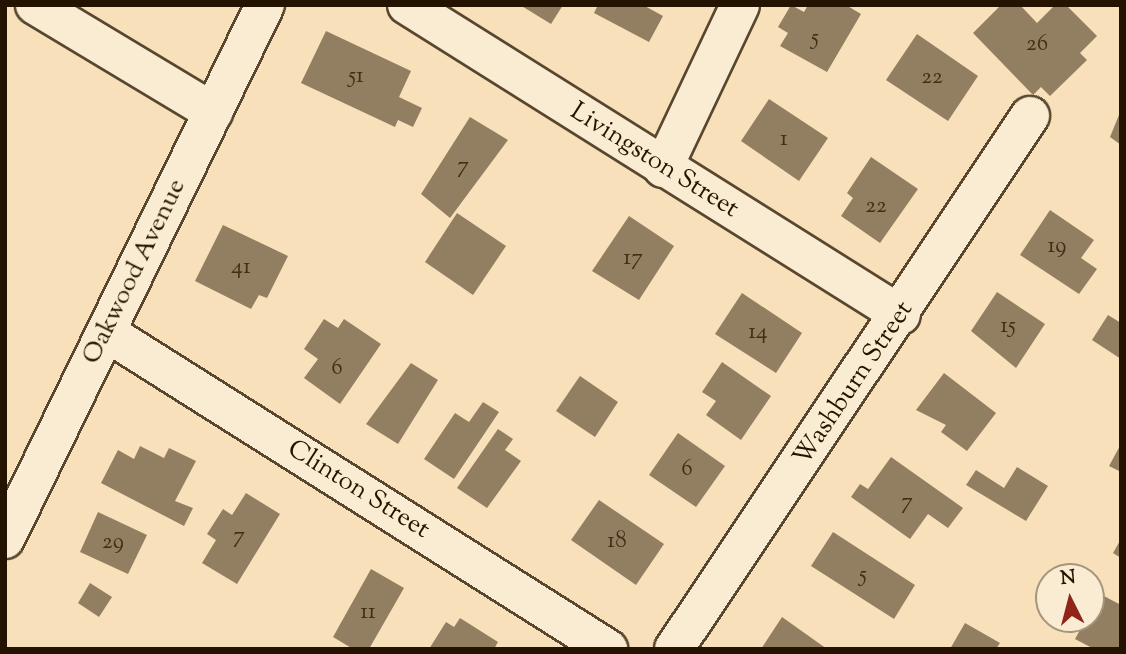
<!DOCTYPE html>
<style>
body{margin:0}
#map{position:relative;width:1126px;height:654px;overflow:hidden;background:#f8e1ba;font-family:"Sorts Mill Goudy",serif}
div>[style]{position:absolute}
.building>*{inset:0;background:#927e61}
.roads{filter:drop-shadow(2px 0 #59462e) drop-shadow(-2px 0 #59462e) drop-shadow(0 2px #59462e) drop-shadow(0 -2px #59462e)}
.minor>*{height:38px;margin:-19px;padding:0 19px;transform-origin:19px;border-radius:19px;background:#faecd2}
span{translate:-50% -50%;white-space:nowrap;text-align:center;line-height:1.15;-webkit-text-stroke:7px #faecd2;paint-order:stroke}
.number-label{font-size:23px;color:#402e18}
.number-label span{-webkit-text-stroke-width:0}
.street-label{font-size:26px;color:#241300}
.frame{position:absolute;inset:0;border:7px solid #241300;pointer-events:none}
.north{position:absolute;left:1035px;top:563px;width:70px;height:70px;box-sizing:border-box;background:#faecd2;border:2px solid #a4957e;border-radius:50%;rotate:354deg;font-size:19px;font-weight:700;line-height:28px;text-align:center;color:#241300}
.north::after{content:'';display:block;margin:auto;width:24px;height:32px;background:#8f2418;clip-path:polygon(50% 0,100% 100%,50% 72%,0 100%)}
</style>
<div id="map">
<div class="building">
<i style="clip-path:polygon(520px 5px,563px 5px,551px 24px)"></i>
<i style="clip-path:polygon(598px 5px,643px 5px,663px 16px,649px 42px,594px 13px)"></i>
<i style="clip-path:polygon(791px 5px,804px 12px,808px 5px,846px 5px,861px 14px,827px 72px,780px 46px,788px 33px,778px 27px)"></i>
<i style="clip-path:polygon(1001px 5px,1020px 5px,1037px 23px,1055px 5px,1066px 5px,1097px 36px,1080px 53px,1087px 60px,1050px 96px,1041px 87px,1033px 95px,973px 33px)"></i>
<i style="clip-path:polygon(326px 31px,411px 71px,399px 97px,422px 108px,413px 127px,398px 120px,395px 127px,301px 83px)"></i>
<i style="clip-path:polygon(917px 34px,978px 76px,948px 121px,886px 80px)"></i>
<i style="clip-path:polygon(769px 99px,828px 138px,799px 181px,741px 141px)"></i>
<i style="clip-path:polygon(1121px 110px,1121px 145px,1110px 137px)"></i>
<i style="clip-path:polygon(470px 117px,508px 140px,450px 218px,421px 194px)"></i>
<i style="clip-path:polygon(871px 157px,918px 189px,880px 243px,841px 216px,853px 198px,847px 193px)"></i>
<i style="clip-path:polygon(1050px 210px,1094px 240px,1081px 258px,1097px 269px,1079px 294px,1020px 255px)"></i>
<i style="clip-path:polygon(457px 213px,506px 246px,473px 295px,425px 262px)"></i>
<i style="clip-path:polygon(629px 216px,674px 246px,639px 300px,592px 271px)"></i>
<i style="clip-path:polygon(223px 225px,288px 256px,267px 298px,259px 295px,251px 309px,195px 281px)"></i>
<i style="clip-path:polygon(997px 292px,1045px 324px,1016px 368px,971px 331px)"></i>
<i style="clip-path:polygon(742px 293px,802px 333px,776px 373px,715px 334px)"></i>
<i style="clip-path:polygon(1108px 315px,1121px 323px,1121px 359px,1092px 340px)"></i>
<i style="clip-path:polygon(324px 319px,338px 328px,344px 319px,381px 344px,340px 404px,304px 378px,318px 359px,304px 349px)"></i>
<i style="clip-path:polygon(722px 362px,771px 396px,741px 440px,706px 415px,716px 401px,702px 392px)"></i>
<i style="clip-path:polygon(411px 363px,438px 380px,398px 444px,366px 424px)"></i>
<i style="clip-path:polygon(944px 373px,996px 413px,967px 451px,941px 432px,946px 425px,916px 410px)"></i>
<i style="clip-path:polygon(580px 376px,618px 402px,595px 437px,556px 411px)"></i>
<i style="clip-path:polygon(483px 402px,499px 412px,454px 479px,424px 459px,455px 413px,469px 422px)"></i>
<i style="clip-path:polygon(498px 429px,513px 439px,505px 450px,521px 461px,487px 508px,457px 488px)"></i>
<i style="clip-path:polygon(678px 433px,725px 466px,696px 507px,649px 475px)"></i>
<i style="clip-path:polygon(1121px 444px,1121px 472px,1109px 466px)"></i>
<i style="clip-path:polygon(140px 446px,164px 458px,169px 448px,196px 461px,175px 501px,193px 508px,184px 526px,101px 483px,118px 450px,134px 459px)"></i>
<i style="clip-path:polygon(891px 457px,963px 508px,948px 528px,928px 514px,910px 539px,851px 497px,860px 484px,868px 489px)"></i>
<i style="clip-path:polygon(1017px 467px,1048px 486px,1026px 521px,966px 485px,976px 470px,1004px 488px)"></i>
<i style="clip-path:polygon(246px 493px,280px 514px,237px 584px,202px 563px,216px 540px,207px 534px,223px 509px,232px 515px)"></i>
<i style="clip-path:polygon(599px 500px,664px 544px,636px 585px,571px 540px)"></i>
<i style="clip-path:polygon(98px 512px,147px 535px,128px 574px,80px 552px)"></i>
<i style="clip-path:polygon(833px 532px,915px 585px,894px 619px,811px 566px)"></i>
<i style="clip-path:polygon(1121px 539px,1121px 558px,1113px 553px)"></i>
<i style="clip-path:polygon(371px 569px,404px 588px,369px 649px,353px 649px,333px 637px)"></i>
<i style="clip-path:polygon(90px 583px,112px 597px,99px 617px,78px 603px)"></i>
<i style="clip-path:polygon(1100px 594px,1121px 605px,1121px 649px,1094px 649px,1075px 639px)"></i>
<i style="clip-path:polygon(782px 617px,827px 649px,761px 649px)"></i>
<i style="clip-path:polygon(460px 618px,498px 642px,494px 649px,429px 649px,446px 622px,454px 627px)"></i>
<i style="clip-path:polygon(965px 623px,1000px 643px,996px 649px,950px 649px)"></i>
</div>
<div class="roads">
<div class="minor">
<i style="left:35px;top:5px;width:208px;rotate:31deg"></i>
<i style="left:407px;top:5px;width:583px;rotate:32.11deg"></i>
<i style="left:663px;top:168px;width:180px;rotate:-64.7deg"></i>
<i style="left:106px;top:332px;width:594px;rotate:32.27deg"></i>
<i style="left:5px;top:539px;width:594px;rotate:-64.04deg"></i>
<i style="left:674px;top:649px;width:641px;rotate:-56.26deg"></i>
</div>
</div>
<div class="number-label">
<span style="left:815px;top:39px">5</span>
<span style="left:1037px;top:45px">26</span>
<span style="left:356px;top:77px">51</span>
<span style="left:932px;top:78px">22</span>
<span style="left:784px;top:140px">1</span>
<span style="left:463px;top:167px">7</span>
<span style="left:876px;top:207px">22</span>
<span style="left:1057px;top:247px">19</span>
<span style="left:633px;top:259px">17</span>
<span style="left:241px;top:268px">41</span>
<span style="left:1008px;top:327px">15</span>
<span style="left:758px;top:333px">14</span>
<span style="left:337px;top:369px">6</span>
<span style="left:687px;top:470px">6</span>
<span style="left:907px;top:503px">7</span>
<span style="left:239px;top:537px">7</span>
<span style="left:617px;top:542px">18</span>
<span style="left:113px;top:543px">29</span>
<span style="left:863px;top:576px">5</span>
<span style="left:368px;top:613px">11</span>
</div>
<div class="street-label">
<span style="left:654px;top:161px;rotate:32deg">Livingston Street</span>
<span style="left:135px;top:272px;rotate:-64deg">Oakwood Avenue</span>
<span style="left:854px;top:384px;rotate:-56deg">Washburn Street</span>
<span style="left:358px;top:490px;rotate:32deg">Clinton Street</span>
</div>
<div class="frame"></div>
<div class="north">N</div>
</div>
